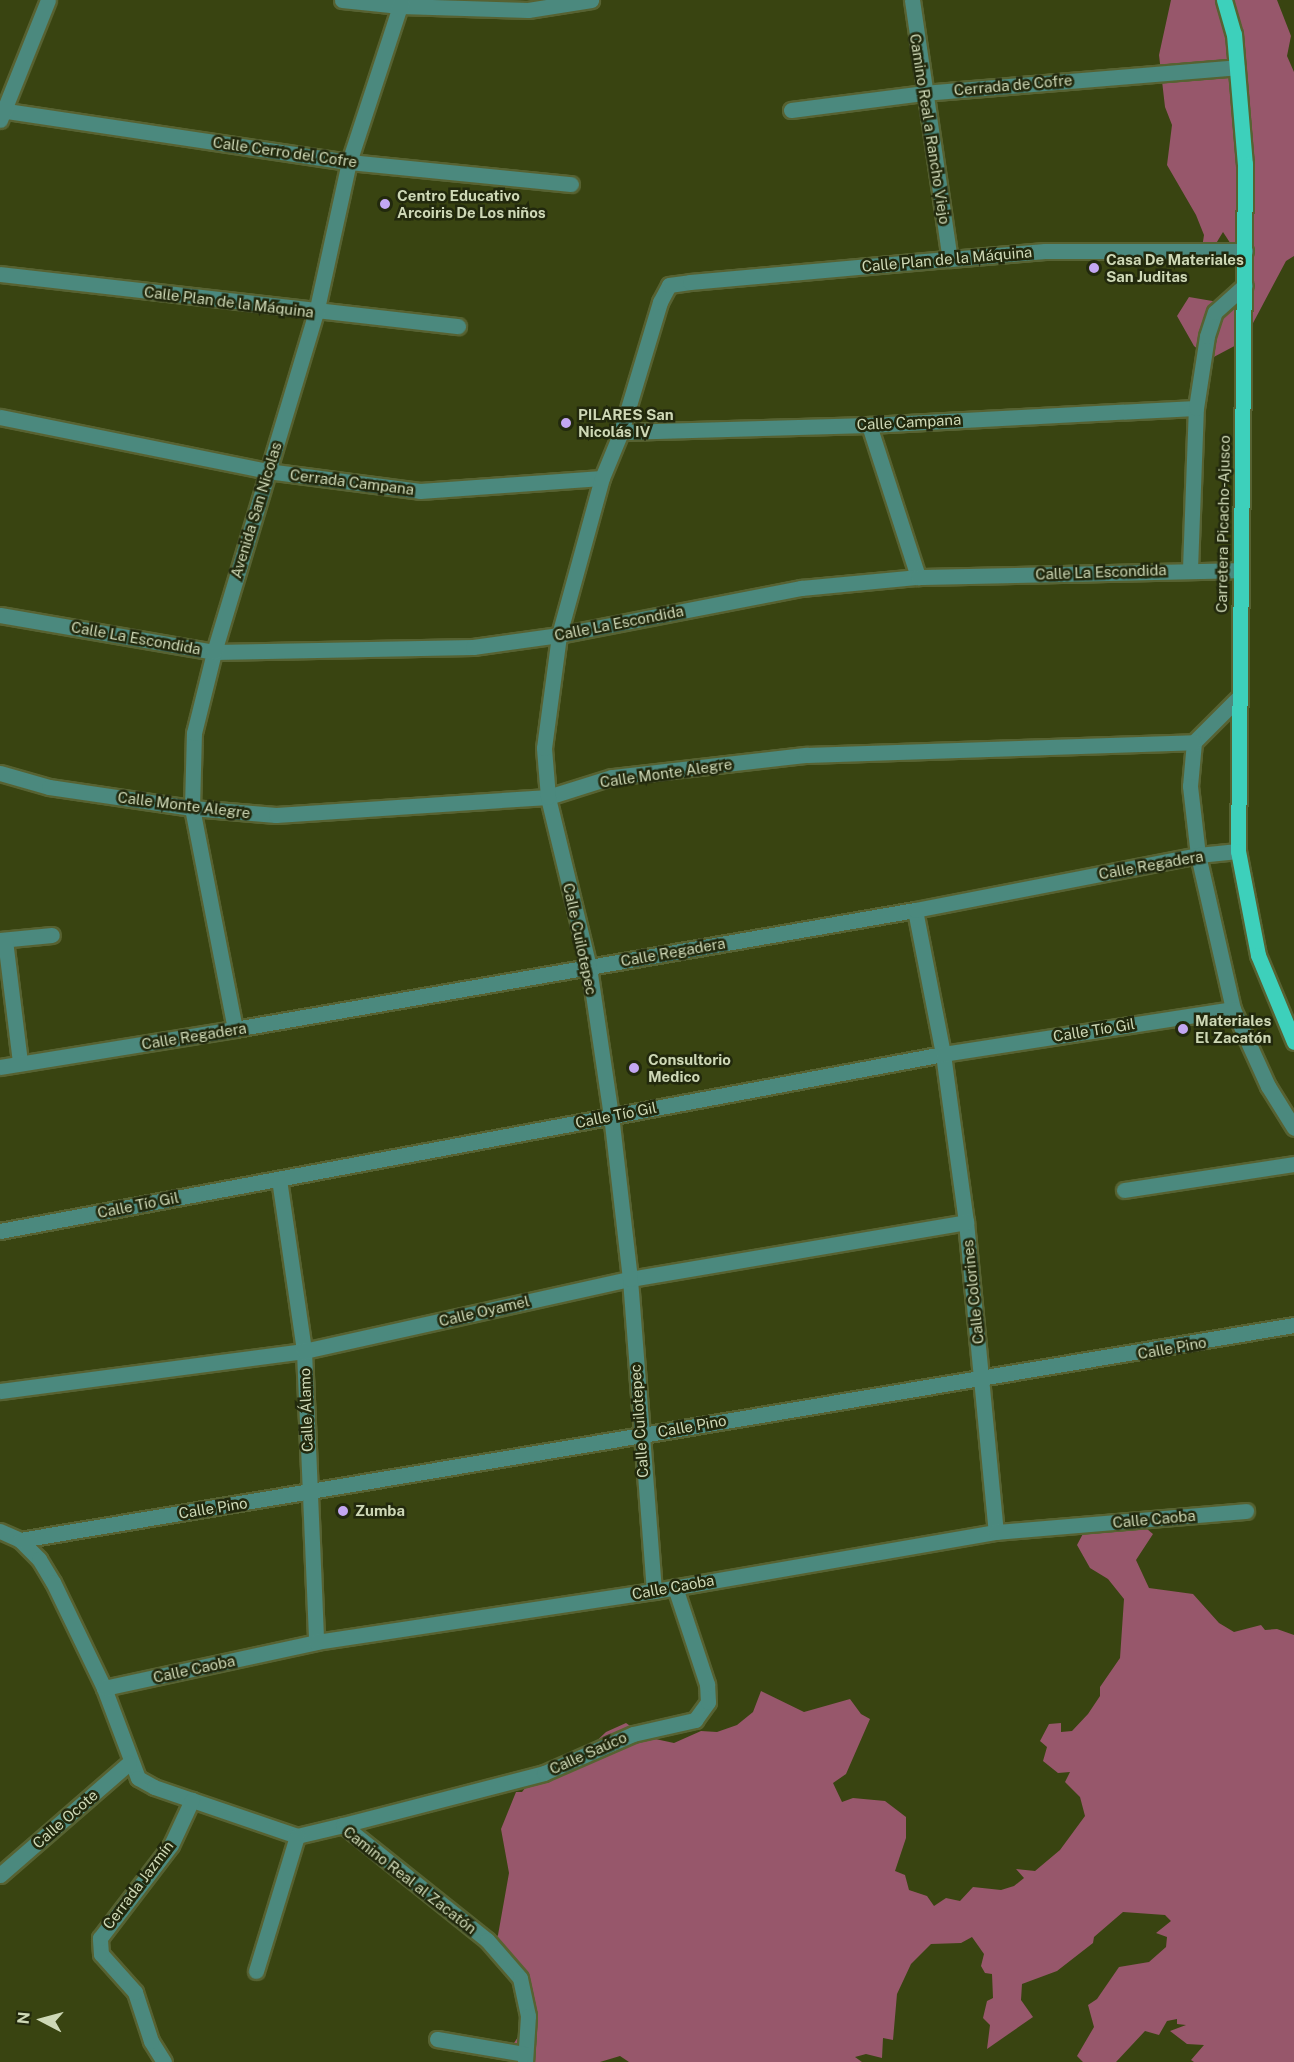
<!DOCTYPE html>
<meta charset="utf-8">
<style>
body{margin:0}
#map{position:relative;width:1294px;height:2062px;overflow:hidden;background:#394411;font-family:"Public Sans",sans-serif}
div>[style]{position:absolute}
.forest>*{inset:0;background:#97576b}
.roads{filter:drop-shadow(2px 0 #576232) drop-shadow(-2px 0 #576232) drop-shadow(0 2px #576232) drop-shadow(0 -2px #576232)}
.minor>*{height:15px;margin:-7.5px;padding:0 7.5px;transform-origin:7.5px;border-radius:7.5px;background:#4b897e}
.major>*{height:15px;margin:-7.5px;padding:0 7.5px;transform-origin:7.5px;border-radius:7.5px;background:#3dd0bb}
.dots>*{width:16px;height:16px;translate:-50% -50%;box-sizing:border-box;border:3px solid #22290d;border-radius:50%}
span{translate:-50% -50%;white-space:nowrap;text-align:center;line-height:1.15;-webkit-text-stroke:5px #22290d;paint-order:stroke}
.street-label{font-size:15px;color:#ced8b6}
.poi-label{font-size:15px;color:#ced8b6;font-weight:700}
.left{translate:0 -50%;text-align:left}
.north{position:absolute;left:12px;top:1990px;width:60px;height:60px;-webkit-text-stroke:4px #22290d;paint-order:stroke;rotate:276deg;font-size:16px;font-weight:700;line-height:24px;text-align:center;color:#ced8b6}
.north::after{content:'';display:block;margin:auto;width:21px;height:27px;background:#ced8b6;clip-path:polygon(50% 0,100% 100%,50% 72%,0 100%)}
</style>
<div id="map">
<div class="forest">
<i style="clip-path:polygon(1171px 0,1277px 0,1291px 36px,1287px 56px,1294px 72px,1294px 256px,1286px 261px,1252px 325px,1244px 326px,1242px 342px,1210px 359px,1194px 346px,1177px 316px,1189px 297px,1230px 304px,1237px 280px,1238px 255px,1223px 232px,1212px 250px,1202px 248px,1204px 235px,1196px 215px,1167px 165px,1172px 125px,1165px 107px,1159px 55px)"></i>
<i style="clip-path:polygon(1114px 1513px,1129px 1514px,1153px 1534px,1136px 1560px,1149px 1588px,1193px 1594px,1219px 1623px,1234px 1632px,1261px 1625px,1265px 1630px,1277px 1629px,1294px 1635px,1294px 2062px,1194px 2062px,1191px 2060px,1204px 2045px,1187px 2044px,1170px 2031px,1186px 2025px,1177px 2024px,1177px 2019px,1167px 2021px,1159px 2035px,1145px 2031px,1116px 2062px,1083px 2062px,1077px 2056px,1094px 2027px,1088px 2005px,1097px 1999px,1119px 1967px,1149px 1962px,1166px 1947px,1167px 1937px,1156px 1933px,1171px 1921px,1165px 1915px,1123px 1912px,1094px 1937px,1093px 1943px,1057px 1971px,1022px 1984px,1021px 2000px,1033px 2017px,987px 2049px,990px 2025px,983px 2018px,987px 2001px,993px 1998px,992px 1974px,985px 1973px,981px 1966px,984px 1954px,972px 1937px,961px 1943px,931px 1944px,911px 1964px,897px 1994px,893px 2040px,883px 2038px,882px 2058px,866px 2054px,855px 2057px,862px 2062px,629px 2062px,620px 2056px,600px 2062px,511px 2062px,514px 2043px,526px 2025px,521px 2020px,532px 1998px,489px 1949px,498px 1935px,509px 1873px,501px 1829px,516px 1792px,522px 1792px,533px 1778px,570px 1766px,606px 1732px,626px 1723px,646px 1737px,674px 1743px,701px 1731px,717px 1732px,737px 1725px,753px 1712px,761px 1691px,804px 1712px,850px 1699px,861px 1714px,870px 1719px,846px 1774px,833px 1783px,842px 1802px,853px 1798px,885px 1801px,906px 1817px,906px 1838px,895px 1871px,905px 1875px,909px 1890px,927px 1896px,934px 1906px,946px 1898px,960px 1901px,973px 1887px,1001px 1890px,1014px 1886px,1024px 1878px,1016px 1869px,1035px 1871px,1060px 1850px,1085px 1816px,1080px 1797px,1065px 1782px,1070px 1772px,1058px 1773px,1043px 1761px,1047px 1747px,1040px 1741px,1049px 1724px,1061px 1723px,1061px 1732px,1072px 1731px,1088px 1714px,1100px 1696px,1100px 1687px,1120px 1658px,1124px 1599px,1108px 1579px,1090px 1568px,1077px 1545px,1086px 1528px)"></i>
</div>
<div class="roads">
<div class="minor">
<i style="left:342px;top:0;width:58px;rotate:5.9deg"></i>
<i style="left:400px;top:6px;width:128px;rotate:1.8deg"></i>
<i style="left:528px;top:10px;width:64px;rotate:-9deg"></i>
<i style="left:912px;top:0;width:262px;rotate:81.7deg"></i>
<i style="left:0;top:110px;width:353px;rotate:8.5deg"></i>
<i style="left:349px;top:162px;width:223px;rotate:5.7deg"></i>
<i style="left:791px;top:110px;width:133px;rotate:-7.3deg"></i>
<i style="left:923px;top:93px;width:315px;rotate:-4.7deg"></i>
<i style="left:0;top:120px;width:129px;rotate:-68.2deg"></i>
<i style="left:0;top:274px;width:461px;rotate:6.5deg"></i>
<i style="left:0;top:417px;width:272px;rotate:11.4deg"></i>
<i style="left:267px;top:471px;width:154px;rotate:7.4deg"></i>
<i style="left:420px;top:491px;width:182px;rotate:-4.1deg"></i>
<i style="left:869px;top:425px;width:160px;rotate:72.1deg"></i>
<i style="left:621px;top:432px;width:248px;rotate:-1.6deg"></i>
<i style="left:869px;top:425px;width:327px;rotate:-3deg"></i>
<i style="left:1190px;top:569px;width:161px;rotate:-87.9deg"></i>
<i style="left:1196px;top:408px;width:73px;rotate:-81.3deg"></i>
<i style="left:1207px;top:336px;width:25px;rotate:-72deg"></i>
<i style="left:1215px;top:312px;width:40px;rotate:-42deg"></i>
<i style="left:0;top:615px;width:217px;rotate:9.8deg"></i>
<i style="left:214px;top:652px;width:259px;rotate:-1.1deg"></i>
<i style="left:473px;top:647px;width:87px;rotate:-7.9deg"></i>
<i style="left:559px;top:635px;width:247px;rotate:-11deg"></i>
<i style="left:801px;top:588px;width:118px;rotate:-5.4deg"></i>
<i style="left:918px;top:577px;width:322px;rotate:-1.2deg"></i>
<i style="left:1238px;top:698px;width:62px;rotate:135deg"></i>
<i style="left:1194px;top:742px;width:44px;rotate:95.2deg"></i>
<i style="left:1190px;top:786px;width:69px;rotate:83.4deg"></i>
<i style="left:1198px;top:855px;width:158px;rotate:77.2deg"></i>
<i style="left:1233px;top:1009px;width:85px;rotate:65.6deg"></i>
<i style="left:1268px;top:1086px;width:49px;rotate:58.2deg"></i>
<i style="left:0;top:773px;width:51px;rotate:15.9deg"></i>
<i style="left:49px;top:787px;width:145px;rotate:8.4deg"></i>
<i style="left:192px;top:808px;width:84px;rotate:4.8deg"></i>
<i style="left:276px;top:815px;width:273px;rotate:-3.8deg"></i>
<i style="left:548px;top:797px;width:67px;rotate:-17.4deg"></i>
<i style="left:612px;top:777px;width:195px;rotate:-6.5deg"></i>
<i style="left:806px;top:755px;width:388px;rotate:-1.9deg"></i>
<i style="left:915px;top:910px;width:147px;rotate:79deg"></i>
<i style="left:943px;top:1054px;width:170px;rotate:82.2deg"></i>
<i style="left:966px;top:1222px;width:311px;rotate:84.5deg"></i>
<i style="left:0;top:940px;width:52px;rotate:-5.5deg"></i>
<i style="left:5px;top:940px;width:124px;rotate:83deg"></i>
<i style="left:235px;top:1029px;width:225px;rotate:-101deg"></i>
<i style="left:192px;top:808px;width:75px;rotate:-88.5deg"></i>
<i style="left:194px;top:733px;width:83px;rotate:-76.1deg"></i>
<i style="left:214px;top:652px;width:354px;rotate:-73.3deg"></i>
<i style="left:316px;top:313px;width:155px;rotate:-77.7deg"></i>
<i style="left:349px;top:162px;width:170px;rotate:-71.9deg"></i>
<i style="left:0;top:1067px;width:238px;rotate:-9.2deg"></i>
<i style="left:235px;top:1029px;width:690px;rotate:-9.93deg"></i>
<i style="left:915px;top:910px;width:288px;rotate:-11deg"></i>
<i style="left:1198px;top:855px;width:40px;rotate:-5.7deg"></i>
<i style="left:279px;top:1179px;width:174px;rotate:81.7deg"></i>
<i style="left:304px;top:1351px;width:291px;rotate:87.6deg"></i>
<i style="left:1124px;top:1190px;width:172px;rotate:-8.7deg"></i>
<i style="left:0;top:1231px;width:959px;rotate:-10.63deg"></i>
<i style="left:943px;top:1054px;width:293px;rotate:-8.8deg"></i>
<i style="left:0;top:1391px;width:307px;rotate:-7.5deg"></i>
<i style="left:304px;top:1351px;width:334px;rotate:-12.5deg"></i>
<i style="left:630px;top:1279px;width:341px;rotate:-9.6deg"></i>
<i style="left:0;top:1531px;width:22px;rotate:24deg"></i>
<i style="left:20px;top:1540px;width:27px;rotate:45deg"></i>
<i style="left:39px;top:1559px;width:27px;rotate:59deg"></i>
<i style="left:53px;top:1582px;width:118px;rotate:64.3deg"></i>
<i style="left:104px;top:1688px;width:96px;rotate:69.3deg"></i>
<i style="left:138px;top:1778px;width:18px;rotate:29deg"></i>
<i style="left:154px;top:1787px;width:151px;rotate:18.9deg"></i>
<i style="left:297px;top:1836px;width:47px;rotate:-13.4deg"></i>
<i style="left:343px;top:1825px;width:184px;rotate:38.6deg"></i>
<i style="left:487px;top:1940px;width:50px;rotate:49deg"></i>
<i style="left:520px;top:1978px;width:39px;rotate:78deg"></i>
<i style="left:528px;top:2016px;width:46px;rotate:93.7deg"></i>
<i style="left:20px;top:1540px;width:1292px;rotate:-9.58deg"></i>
<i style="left:654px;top:1591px;width:313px;rotate:-94.4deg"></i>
<i style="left:630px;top:1279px;width:164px;rotate:-96.6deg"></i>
<i style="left:611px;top:1116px;width:151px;rotate:-98.4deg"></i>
<i style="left:589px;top:967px;width:175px;rotate:-103.6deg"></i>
<i style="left:548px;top:797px;width:49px;rotate:-94.7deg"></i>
<i style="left:544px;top:748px;width:114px;rotate:-82.4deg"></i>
<i style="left:559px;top:635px;width:163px;rotate:-74.7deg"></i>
<i style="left:602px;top:478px;width:50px;rotate:-67.6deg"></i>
<i style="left:621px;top:432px;width:136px;rotate:-73.3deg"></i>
<i style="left:660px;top:302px;width:19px;rotate:-62deg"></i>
<i style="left:669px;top:285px;width:21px;rotate:-8deg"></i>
<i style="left:690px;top:282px;width:261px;rotate:-5.1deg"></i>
<i style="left:950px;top:259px;width:95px;rotate:-4.8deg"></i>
<i style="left:1045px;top:251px;width:200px"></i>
<i style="left:104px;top:1688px;width:217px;rotate:-12.2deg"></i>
<i style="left:316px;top:1642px;width:342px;rotate:-8.6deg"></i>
<i style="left:654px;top:1591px;width:347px;rotate:-9.8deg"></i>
<i style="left:996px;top:1532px;width:251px;rotate:-4.8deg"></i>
<i style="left:343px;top:1825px;width:208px;rotate:-14.5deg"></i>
<i style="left:544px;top:1773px;width:97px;rotate:-23.7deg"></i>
<i style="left:633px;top:1734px;width:64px;rotate:-12.7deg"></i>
<i style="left:695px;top:1720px;width:22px;rotate:-54deg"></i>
<i style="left:708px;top:1702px;width:18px;rotate:-93deg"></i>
<i style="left:707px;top:1684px;width:102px;rotate:-108.3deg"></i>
<i style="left:0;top:1875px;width:171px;rotate:-41deg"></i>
<i style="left:256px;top:1971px;width:141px;rotate:-73.1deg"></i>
<i style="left:437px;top:2039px;width:88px;rotate:9.8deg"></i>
<i style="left:164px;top:2062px;width:25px;rotate:-122deg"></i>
<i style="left:151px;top:2041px;width:52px;rotate:-108.1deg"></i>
<i style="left:135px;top:1992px;width:51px;rotate:-131.8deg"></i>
<i style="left:101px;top:1954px;width:16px;rotate:-94deg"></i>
<i style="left:100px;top:1938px;width:117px;rotate:-52.6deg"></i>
<i style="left:171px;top:1845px;width:50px;rotate:-65deg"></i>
</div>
<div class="major">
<i style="left:1224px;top:0;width:35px;rotate:74deg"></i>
<i style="left:1234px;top:34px;width:130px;rotate:85.2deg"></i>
<i style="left:1245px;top:164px;width:687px;rotate:90.58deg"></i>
<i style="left:1238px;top:851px;width:106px;rotate:79.1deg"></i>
<i style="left:1258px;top:955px;width:94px;rotate:67.5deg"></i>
</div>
</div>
<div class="dots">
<i style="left:385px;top:204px;background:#c3a7f2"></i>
<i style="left:1094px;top:268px;background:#c3a7f2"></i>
<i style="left:566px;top:423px;background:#c3a7f2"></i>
<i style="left:1183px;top:1029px;background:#c3a7f2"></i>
<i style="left:634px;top:1068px;background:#c3a7f2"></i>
<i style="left:343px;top:1511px;background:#c3a7f2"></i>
</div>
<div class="street-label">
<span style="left:1013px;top:85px;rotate:-5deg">Cerrada de Cofre</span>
<span style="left:930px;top:129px;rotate:81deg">Camino Real a Rancho Viejo</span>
<span style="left:285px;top:152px;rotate:8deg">Calle Cerro del Cofre</span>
<span style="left:947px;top:259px;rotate:-5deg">Calle Plan de la Máquina</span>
<span style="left:229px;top:302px;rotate:7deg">Calle Plan de la Máquina</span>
<span style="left:909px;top:422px;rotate:-3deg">Calle Campana</span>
<span style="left:352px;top:482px;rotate:7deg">Cerrada Campana</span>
<span style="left:256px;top:510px;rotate:-73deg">Avenida San Nicolas</span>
<span style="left:1223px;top:524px;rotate:-89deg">Carretera Picacho-Ajusco</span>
<span style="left:1101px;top:572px;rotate:-2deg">Calle La Escondida</span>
<span style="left:619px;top:623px;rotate:-11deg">Calle La Escondida</span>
<span style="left:136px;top:638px;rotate:10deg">Calle La Escondida</span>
<span style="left:666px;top:773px;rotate:-8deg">Calle Monte Alegre</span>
<span style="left:184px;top:805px;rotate:7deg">Calle Monte Alegre</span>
<span style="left:1151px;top:865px;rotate:-10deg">Calle Regadera</span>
<span style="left:580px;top:939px;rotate:78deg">Calle Cuilotepec</span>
<span style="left:673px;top:952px;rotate:-10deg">Calle Regadera</span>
<span style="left:1094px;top:1030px;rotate:-9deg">Calle Tío Gil</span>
<span style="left:194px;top:1036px;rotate:-9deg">Calle Regadera</span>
<span style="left:616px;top:1115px;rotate:-11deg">Calle Tío Gil</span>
<span style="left:138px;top:1205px;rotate:-11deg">Calle Tío Gil</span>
<span style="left:973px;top:1292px;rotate:-96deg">Calle Colorines</span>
<span style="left:484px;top:1311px;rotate:-13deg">Calle Oyamel</span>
<span style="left:1172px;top:1348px;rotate:-10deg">Calle Pino</span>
<span style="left:306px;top:1410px;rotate:-92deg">Calle Álamo</span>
<span style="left:639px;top:1421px;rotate:-94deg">Calle Cuilotepec</span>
<span style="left:692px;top:1426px;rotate:-10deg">Calle Pino</span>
<span style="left:213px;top:1508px;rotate:-9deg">Calle Pino</span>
<span style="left:1154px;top:1519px;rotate:-5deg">Calle Caoba</span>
<span style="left:673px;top:1587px;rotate:-10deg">Calle Caoba</span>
<span style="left:194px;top:1669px;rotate:-12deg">Calle Caoba</span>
<span style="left:588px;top:1753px;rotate:-24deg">Calle Saúco</span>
<span style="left:65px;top:1819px;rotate:-41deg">Calle Ocote</span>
<span style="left:410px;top:1880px;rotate:38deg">Camino Real al Zacatón</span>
<span style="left:138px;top:1885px;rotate:-53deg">Cerrada Jazmín</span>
</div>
<div class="poi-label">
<span class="left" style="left:397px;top:204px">Centro Educativo<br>Arcoiris De Los niños</span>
<span class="left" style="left:1106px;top:268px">Casa De Materiales<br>San Juditas</span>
<span class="left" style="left:578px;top:423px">PILARES San<br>Nicolás IV</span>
<span class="left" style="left:1195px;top:1029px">Materiales<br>El Zacatón</span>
<span class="left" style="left:648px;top:1068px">Consultorio<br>Medico</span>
<span class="left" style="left:355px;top:1511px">Zumba</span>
</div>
<div class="north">N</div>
</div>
